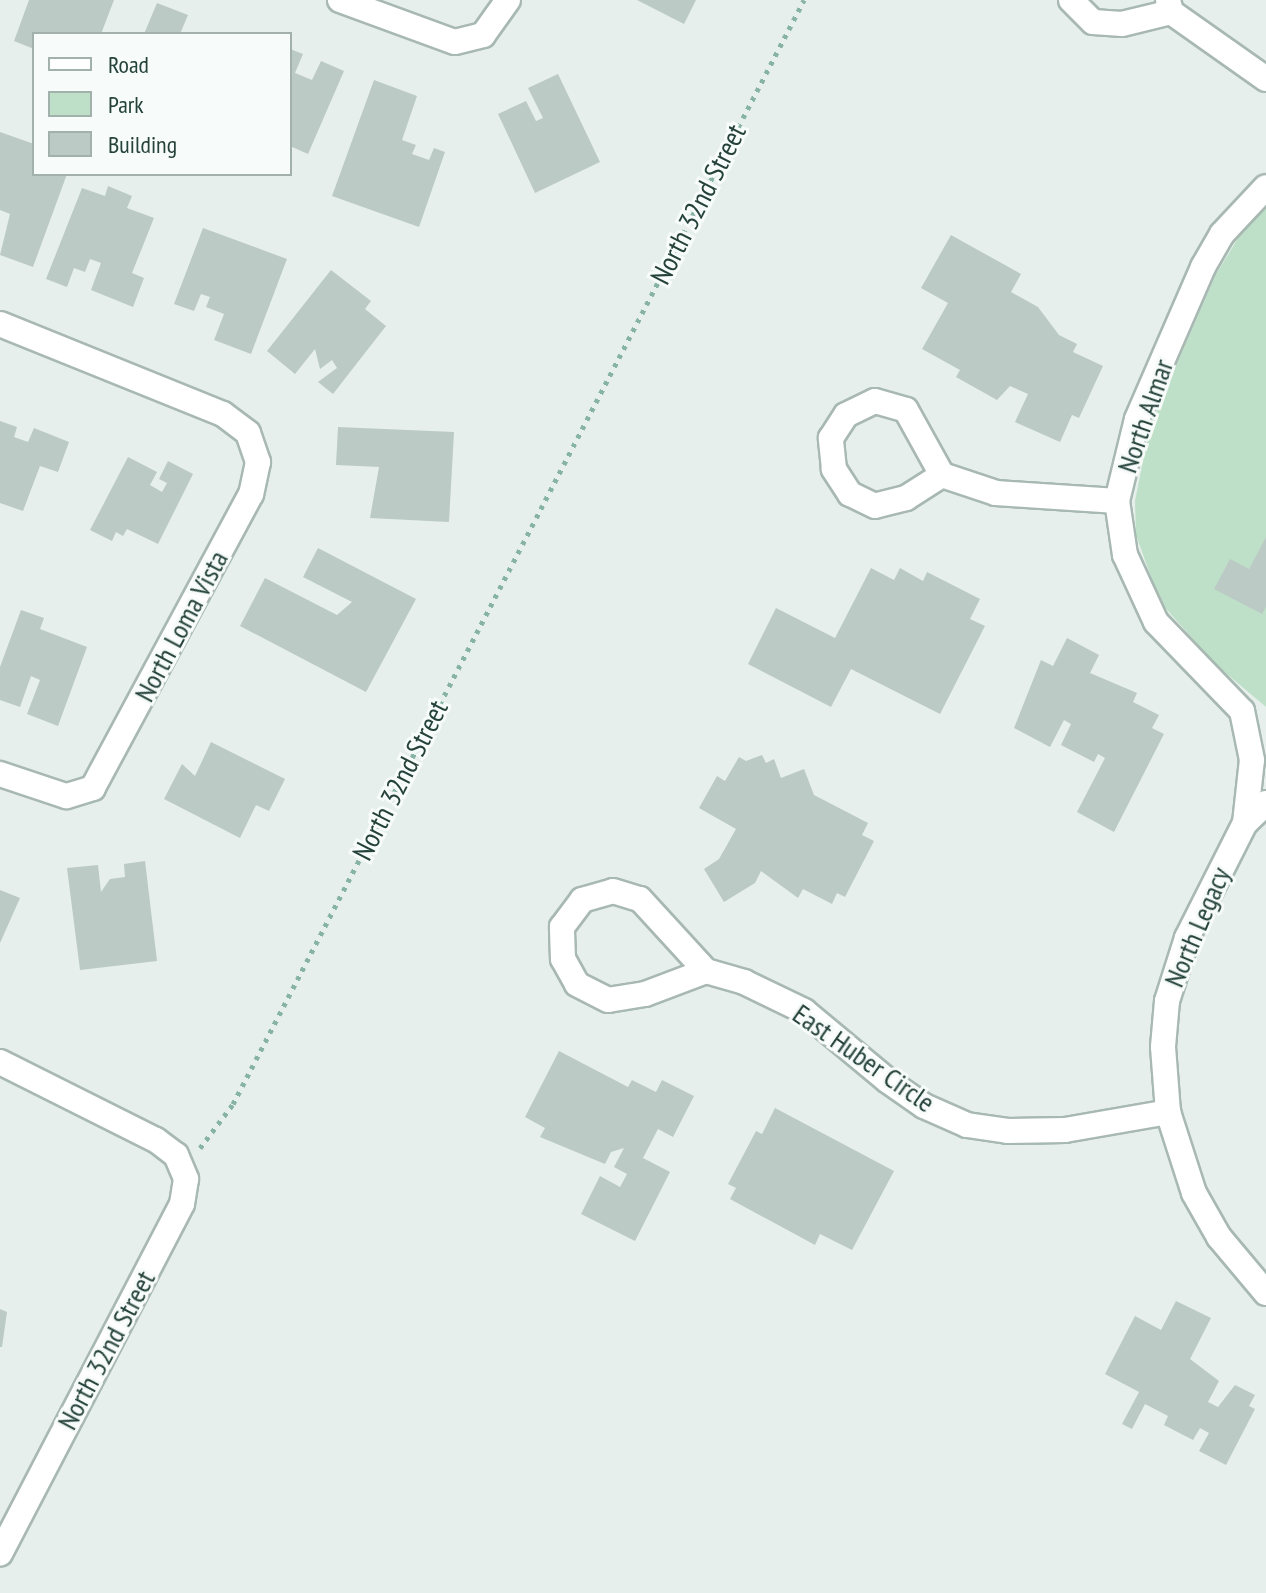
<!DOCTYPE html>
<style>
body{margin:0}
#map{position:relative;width:1266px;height:1593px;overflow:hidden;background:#e6efeb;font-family:"PT Sans Narrow",sans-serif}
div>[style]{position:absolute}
.green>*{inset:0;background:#bfe0c8}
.building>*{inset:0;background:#bbcac4}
.path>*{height:5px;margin-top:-2.5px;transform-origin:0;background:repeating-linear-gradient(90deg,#86b3a5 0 4px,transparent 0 10px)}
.roads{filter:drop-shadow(2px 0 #a8b8b2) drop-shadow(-2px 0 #a8b8b2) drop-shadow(0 2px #a8b8b2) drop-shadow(0 -2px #a8b8b2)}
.minor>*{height:24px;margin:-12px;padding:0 12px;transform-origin:12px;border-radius:12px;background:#fff}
span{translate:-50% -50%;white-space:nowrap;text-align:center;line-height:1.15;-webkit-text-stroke:6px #f7fbf9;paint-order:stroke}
.street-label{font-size:28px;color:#24423a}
.legend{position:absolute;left:32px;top:32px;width:260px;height:144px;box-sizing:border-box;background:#f7fbf9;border:2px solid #a3b1ad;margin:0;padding:10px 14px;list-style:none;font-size:24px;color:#24423a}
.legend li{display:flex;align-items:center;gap:16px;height:40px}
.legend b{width:40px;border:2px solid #a3b1ad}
</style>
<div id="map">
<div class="green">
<i style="clip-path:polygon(1266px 208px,1266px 707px,1215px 664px,1160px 602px,1136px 535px,1135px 501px,1150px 426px,1215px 276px,1251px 217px)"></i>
</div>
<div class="building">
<i style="clip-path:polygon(29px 0,114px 0,101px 34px,34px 34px,34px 49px,14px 41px)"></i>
<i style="clip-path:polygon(637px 0,696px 0,684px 24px)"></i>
<i style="clip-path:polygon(157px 3px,188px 15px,180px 34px,144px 34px)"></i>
<i style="clip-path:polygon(290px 49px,303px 54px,295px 73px,312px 80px,321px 61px,344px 71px,308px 154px,290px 146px)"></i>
<i style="clip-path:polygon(558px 74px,600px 162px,535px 193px,498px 114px,526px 101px,536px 121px,543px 118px,528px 88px)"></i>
<i style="clip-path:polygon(374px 80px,417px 96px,402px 140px,416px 145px,412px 154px,429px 160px,434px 148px,445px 152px,419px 227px,332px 196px)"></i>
<i style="clip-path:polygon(0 132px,34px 144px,34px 174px,67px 174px,33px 267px,0 255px,10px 214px,0 210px)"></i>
<i style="clip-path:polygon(108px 186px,132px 196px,127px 208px,154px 218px,132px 273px,144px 278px,133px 307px,91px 290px,101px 263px,90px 259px,85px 272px,74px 268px,67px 287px,46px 279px,82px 188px,105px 196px)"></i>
<i style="clip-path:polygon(203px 228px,287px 259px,251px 354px,214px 340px,224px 314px,206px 307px,210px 297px,201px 294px,194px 311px,174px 304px)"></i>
<i style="clip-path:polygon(951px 235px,1021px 274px,1011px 292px,1038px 307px,1059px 335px,1077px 344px,1073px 352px,1103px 366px,1079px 418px,1072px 415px,1060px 442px,1015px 422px,1028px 394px,1010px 386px,997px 400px,956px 377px,960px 370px,922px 349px,948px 303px,921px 288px)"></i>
<i style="clip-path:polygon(331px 270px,371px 301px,365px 309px,386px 326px,333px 394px,318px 382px,337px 368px,332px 360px,320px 369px,315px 349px,295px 374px,267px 351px)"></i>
<i style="clip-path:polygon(0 421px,17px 427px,14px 437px,28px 442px,34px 428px,69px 442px,58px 472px,40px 466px,23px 511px,0 503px)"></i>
<i style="clip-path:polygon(338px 427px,454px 432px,449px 522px,370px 518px,379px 467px,336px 465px)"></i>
<i style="clip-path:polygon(128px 457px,157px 472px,150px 485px,162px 492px,167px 483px,159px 479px,168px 461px,193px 474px,158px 544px,127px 529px,123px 536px,116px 532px,112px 541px,90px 530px)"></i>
<i style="clip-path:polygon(1266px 537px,1266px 607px,1262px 614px,1214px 589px,1230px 559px,1249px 569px)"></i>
<i style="clip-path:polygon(318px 548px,416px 599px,366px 692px,240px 626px,265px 578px,337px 615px,352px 602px,303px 577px)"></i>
<i style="clip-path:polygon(871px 568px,894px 580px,900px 568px,923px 581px,927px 572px,980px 599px,970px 619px,985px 626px,940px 714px,851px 669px,831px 707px,748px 664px,776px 608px,835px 638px)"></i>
<i style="clip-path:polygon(21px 610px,44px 618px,40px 629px,87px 647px,58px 726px,27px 714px,40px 680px,31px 676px,20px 707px,0 700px,0 667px)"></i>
<i style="clip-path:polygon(1067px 638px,1099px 655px,1090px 673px,1137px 693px,1133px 702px,1159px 715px,1152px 728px,1164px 734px,1114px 832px,1077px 812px,1105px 758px,1098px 754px,1094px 762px,1061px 745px,1071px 724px,1064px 720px,1050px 747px,1014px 728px,1041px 660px,1053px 666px)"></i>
<i style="clip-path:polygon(211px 742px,285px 779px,269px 811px,256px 805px,240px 838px,164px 799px,182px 764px,195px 776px)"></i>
<i style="clip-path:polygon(762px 755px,766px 763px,774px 759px,781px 778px,804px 769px,814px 795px,868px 823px,862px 835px,874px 841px,845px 897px,837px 893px,832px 904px,803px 889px,798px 898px,761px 871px,755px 883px,724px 902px,704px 869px,719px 859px,736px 829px,699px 808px,717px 776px,725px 781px,739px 757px,746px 761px)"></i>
<i style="clip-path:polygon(145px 861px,157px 961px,80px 970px,67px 868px,98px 865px,101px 892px,110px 879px,125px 877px,124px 864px)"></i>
<i style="clip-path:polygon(0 890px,20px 898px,0 943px)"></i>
<i style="clip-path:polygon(559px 1051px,628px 1087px,632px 1080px,656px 1092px,662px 1080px,694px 1096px,673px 1137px,658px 1129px,643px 1158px,670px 1172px,635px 1241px,581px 1214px,600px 1176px,620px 1187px,627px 1174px,614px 1167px,624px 1148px,611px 1152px,605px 1164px,540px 1137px,545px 1128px,525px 1117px)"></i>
<i style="clip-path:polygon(775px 1108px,894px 1171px,852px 1250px,820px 1234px,815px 1245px,730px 1199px,736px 1188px,728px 1184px,756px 1131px,762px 1134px)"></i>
<i style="clip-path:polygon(1176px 1301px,1211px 1318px,1190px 1359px,1219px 1381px,1208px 1402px,1218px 1407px,1235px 1385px,1255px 1395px,1249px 1406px,1255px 1409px,1226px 1465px,1199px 1451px,1209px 1433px,1200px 1428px,1193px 1440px,1164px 1425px,1168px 1416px,1145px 1404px,1132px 1429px,1122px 1424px,1139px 1392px,1105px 1374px,1135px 1316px,1161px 1330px)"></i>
<i style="clip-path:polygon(0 1309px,7px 1312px,2px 1347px,0 1347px)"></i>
</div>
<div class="path">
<i style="left:200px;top:1148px;width:55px;rotate:-53.1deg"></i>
<i style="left:233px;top:1104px;width:1243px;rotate:-62.65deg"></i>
</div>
<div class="roads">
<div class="minor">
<i style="left:340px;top:0;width:122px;rotate:20.1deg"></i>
<i style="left:455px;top:42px;width:29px;rotate:-14deg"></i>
<i style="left:483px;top:35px;width:43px;rotate:-54.5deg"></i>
<i style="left:1071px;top:0;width:31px;rotate:45deg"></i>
<i style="left:1093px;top:22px;width:29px;rotate:4deg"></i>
<i style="left:1122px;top:24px;width:50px;rotate:-13.8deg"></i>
<i style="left:1168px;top:0;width:12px;rotate:76deg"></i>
<i style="left:1171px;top:12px;width:116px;rotate:35.2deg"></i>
<i style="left:0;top:324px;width:240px;rotate:22deg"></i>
<i style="left:223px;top:414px;width:31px;rotate:37deg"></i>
<i style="left:248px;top:433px;width:31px;rotate:71deg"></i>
<i style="left:258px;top:462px;width:33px;rotate:102deg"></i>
<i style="left:251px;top:494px;width:334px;rotate:118.3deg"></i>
<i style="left:93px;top:788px;width:28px;rotate:163deg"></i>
<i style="left:66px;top:796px;width:70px;rotate:-161.6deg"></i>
<i style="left:942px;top:475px;width:43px;rotate:147.4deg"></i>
<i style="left:906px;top:498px;width:32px;rotate:166deg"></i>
<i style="left:875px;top:506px;width:28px;rotate:-154deg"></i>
<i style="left:850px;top:494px;width:30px;rotate:-123deg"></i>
<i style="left:834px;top:469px;width:31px;rotate:-96deg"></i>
<i style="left:831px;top:438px;width:27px;rotate:-57deg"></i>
<i style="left:846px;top:415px;width:32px;rotate:-26deg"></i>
<i style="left:875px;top:401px;width:32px;rotate:16deg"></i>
<i style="left:906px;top:410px;width:74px;rotate:61deg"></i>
<i style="left:942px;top:475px;width:57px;rotate:18.4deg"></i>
<i style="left:996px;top:493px;width:121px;rotate:3.8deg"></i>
<i style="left:1266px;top:803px;width:29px;rotate:136deg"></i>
<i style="left:1245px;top:823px;width:129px;rotate:116.8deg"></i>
<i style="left:1187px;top:938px;width:66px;rotate:107.6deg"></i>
<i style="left:1167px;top:1001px;width:46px;rotate:95deg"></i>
<i style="left:1163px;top:1047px;width:65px;rotate:85.6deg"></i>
<i style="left:1168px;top:1112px;width:85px;rotate:72.2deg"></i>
<i style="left:1194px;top:1193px;width:51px;rotate:60.4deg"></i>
<i style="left:1219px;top:1237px;width:73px;rotate:50deg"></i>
<i style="left:1245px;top:823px;width:63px;rotate:-83.7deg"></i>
<i style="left:1252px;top:760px;width:50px;rotate:-101.5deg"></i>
<i style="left:1242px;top:711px;width:124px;rotate:-134deg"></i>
<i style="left:1156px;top:622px;width:74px;rotate:-114.8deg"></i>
<i style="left:1125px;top:555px;width:55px;rotate:-98.4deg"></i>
<i style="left:1117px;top:501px;width:84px;rotate:-76.3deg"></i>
<i style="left:1137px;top:419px;width:166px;rotate:-66.5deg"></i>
<i style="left:1203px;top:267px;width:38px;rotate:-60deg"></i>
<i style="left:1222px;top:234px;width:64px;rotate:-46.9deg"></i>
<i style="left:706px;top:971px;width:65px;rotate:159.3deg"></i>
<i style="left:645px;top:994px;width:37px;rotate:171deg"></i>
<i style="left:608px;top:1000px;width:35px;rotate:-153deg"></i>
<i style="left:577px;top:984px;width:29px;rotate:-119deg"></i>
<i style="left:563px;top:959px;width:32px;rotate:-92deg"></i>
<i style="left:562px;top:927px;width:34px;rotate:-53deg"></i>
<i style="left:582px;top:900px;width:32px;rotate:-16deg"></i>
<i style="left:613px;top:891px;width:28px;rotate:17deg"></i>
<i style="left:640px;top:899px;width:98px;rotate:47.5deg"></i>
<i style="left:706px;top:971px;width:40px;rotate:16deg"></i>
<i style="left:744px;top:982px;width:67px;rotate:25.8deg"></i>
<i style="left:804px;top:1011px;width:109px;rotate:39.8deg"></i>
<i style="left:888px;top:1081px;width:44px;rotate:34.8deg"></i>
<i style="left:924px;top:1106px;width:47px;rotate:23.8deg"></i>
<i style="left:967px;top:1125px;width:41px;rotate:8.3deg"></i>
<i style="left:1008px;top:1131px;width:57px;rotate:-1deg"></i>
<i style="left:1065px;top:1130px;width:105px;rotate:-9.9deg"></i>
<i style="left:0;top:1062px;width:174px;rotate:26.6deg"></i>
<i style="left:156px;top:1140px;width:25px;rotate:37deg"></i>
<i style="left:176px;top:1155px;width:26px;rotate:67deg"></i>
<i style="left:186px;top:1179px;width:25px;rotate:99deg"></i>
<i style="left:182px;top:1204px;width:394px;rotate:117.5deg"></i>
</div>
</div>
<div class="street-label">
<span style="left:698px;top:204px;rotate:-63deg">North 32nd Street</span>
<span style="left:1145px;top:416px;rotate:-71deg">North Almar</span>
<span style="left:181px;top:626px;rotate:-62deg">North Loma Vista</span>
<span style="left:400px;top:780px;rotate:-63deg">North 32nd Street</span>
<span style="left:1197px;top:927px;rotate:-67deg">North Legacy</span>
<span style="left:864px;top:1058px;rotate:35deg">East Huber Circle</span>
<span style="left:106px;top:1350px;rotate:-62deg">North 32nd Street</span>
</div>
<ul class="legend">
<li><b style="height:10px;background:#fff"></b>Road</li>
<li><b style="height:22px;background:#bfe0c8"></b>Park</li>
<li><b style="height:22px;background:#bbcac4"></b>Building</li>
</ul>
</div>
